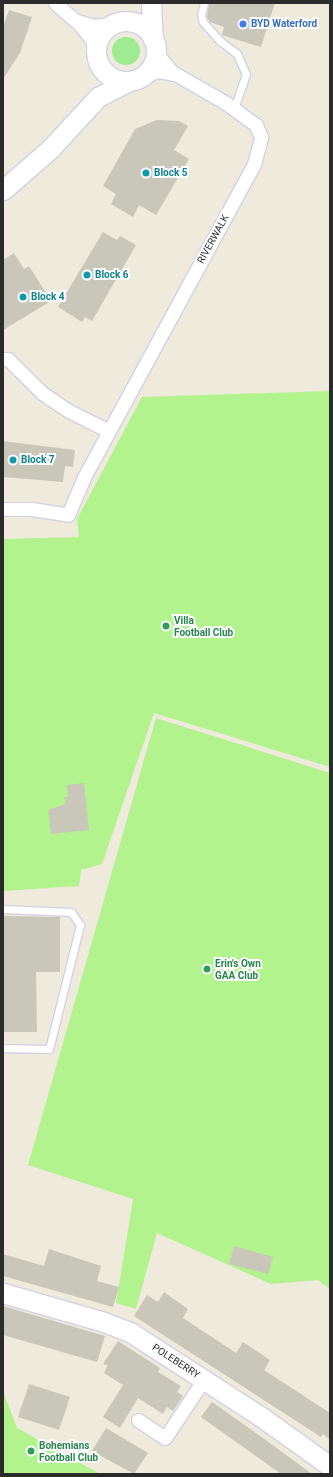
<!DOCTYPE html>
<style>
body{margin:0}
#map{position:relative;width:333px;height:1477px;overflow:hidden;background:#eeeadc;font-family:Roboto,sans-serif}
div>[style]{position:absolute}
.green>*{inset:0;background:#9eeb92}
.round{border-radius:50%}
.pitch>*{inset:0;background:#b3f38d}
.building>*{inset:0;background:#c9c7ba}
.roads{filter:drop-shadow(1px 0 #d1d1e5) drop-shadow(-1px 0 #d1d1e5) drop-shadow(0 1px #d1d1e5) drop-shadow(0 -1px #d1d1e5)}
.lane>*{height:7px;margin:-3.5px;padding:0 3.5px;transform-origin:3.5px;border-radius:3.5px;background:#fff}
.street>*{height:13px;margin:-6.5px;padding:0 6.5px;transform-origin:6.5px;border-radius:6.5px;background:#fff}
.secondary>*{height:19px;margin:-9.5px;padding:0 9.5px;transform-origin:9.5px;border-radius:9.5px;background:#fff}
.secondary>.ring{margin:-9.5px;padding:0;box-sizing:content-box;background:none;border:19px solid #fff;border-radius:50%}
.dots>*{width:11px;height:11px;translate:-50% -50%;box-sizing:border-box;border:2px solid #fff;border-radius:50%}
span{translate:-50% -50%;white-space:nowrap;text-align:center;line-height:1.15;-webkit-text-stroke:4px #fff;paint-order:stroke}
.shop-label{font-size:10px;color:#366cbe;font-weight:700}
.left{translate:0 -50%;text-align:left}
.culture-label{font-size:10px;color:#0d838f;font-weight:700}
.street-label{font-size:10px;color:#2b2b2b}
.leisure-label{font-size:10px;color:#27864d;font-weight:700}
.frame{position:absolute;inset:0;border:4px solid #2b2b2b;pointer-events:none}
</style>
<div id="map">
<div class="green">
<i class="round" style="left:112px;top:37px;width:28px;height:28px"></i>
</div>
<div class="pitch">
<i style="clip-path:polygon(330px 391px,330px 767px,154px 713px,102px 864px,81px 870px,79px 886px,3px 891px,3px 539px,79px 537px,77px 519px,142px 397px)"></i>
<i style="clip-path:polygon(156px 718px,330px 773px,330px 1289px,318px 1280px,271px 1284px,157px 1233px,136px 1309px,116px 1303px,133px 1199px,28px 1165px)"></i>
<i style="clip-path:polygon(3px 1391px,17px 1428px,100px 1474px,3px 1474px)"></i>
</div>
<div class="building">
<i style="clip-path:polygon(209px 3px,275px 3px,261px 47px,222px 35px,224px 27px,210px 22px,207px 17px)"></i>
<i style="clip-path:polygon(9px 10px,32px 17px,20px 53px,3px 79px,3px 27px)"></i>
<i style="clip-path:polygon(157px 120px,179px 121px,188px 126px,174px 150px,189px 159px,156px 215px,139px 205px,133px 217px,111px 204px,116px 194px,103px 186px,135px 129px)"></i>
<i style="clip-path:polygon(103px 232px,117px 240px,120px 236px,136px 245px,92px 321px,85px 317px,82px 322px,58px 307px)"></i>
<i style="clip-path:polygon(14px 253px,24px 269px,29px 266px,51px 301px,3px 330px,3px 260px)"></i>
<i style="clip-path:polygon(3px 441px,75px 450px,73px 467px,65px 466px,63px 482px,3px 477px)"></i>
<i style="clip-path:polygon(84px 783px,89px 830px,51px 834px,48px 810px,65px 804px,64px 797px,68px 797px,67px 785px)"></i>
<i style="clip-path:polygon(3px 916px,60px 917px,60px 972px,36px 972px,37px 1032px,3px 1032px)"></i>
<i style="clip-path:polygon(234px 1246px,273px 1257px,268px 1274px,229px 1264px)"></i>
<i style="clip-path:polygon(49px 1249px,101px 1266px,97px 1281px,119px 1287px,113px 1307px,3px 1276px,3px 1254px,44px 1266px)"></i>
<i style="clip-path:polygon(164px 1292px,188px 1309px,183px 1318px,236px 1353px,243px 1342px,270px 1360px,264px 1370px,330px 1413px,330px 1440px,323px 1434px,321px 1437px,134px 1316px,147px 1295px,158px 1302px)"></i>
<i style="clip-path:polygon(3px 1306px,105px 1336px,97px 1362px,3px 1335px)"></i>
<i style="clip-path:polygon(118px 1341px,160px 1368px,158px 1372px,181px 1386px,177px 1392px,183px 1396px,173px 1411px,167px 1407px,163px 1414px,138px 1398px,120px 1428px,103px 1417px,123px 1385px,104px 1373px,108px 1365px,103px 1364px)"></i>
<i style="clip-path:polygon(29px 1384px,70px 1397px,59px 1430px,18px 1417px)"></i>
<i style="clip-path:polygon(212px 1402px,263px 1438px,312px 1474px,281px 1474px,239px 1444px,201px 1417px)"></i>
<i style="clip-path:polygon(106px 1428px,148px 1453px,134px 1474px,92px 1451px)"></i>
</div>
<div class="roads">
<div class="lane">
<i style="left:204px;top:3px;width:12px;rotate:104deg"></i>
<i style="left:201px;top:15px;width:7px;rotate:74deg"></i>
<i style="left:203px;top:22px;width:25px;rotate:48deg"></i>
<i style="left:220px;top:41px;width:21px;rotate:37deg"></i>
<i style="left:237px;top:54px;width:22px;rotate:66deg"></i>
<i style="left:246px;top:74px;width:37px;rotate:109deg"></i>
<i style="left:3px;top:909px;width:68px;rotate:2.5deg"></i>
<i style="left:71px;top:912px;width:16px;rotate:55deg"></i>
<i style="left:80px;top:925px;width:128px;rotate:104deg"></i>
<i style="left:49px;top:1049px;width:46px;rotate:-178.8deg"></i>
</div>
<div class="street">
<i style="left:55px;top:3px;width:33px;rotate:41deg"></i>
<i style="left:80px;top:25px;width:19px;rotate:51deg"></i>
<i style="left:92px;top:40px;width:10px;rotate:73deg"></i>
<i style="left:77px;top:21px;width:18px;rotate:16deg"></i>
<i style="left:94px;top:26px;width:17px;rotate:-7deg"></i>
<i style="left:143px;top:75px;width:16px;rotate:-14deg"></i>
<i style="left:159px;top:71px;width:16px;rotate:11deg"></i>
<i style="left:3px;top:359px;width:5px"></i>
<i style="left:8px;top:359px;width:48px;rotate:45deg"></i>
<i style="left:42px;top:393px;width:32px;rotate:34deg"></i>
<i style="left:69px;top:411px;width:45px;rotate:26.6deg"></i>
<i style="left:3px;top:509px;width:29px"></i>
<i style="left:32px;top:509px;width:36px;rotate:9deg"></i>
<i style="left:68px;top:515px;width:39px;rotate:-67deg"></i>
<i style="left:83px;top:479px;width:358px;rotate:-61.5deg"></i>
<i style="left:254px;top:164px;width:28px;rotate:-75deg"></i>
<i style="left:261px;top:137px;width:13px;rotate:-113deg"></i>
<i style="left:256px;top:125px;width:37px;rotate:-144deg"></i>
<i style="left:226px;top:103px;width:62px;rotate:-150.1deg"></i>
<i style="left:172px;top:72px;width:17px;rotate:-130deg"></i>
<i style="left:161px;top:59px;width:13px;rotate:-113deg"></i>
<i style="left:138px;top:1420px;width:32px;rotate:34deg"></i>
<i style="left:165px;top:1438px;width:71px;rotate:-56.5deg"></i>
</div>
<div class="secondary">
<i style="left:151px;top:3px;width:36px;rotate:87deg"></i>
<i class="ring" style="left:96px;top:21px;width:41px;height:41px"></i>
<i style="left:3px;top:190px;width:62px;rotate:-41.1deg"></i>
<i style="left:50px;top:149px;width:71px;rotate:-47.3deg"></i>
<i style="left:98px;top:97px;width:35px;rotate:-27deg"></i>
<i style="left:3px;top:1293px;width:105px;rotate:16deg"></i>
<i style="left:104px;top:1322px;width:28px;rotate:21deg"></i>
<i style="left:130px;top:1332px;width:155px;rotate:32.9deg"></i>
<i style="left:260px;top:1416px;width:86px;rotate:35.5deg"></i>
</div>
</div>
<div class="dots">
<i style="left:243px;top:24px;background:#3f7fe0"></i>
<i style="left:146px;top:173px;background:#0f9aa8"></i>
<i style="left:87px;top:275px;background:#0f9aa8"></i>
<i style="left:23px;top:297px;background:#0f9aa8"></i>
<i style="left:13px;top:460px;background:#0f9aa8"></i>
<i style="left:166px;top:626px;background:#2e9e5b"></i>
<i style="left:207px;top:969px;background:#2e9e5b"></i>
<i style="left:31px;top:1451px;background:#2e9e5b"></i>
</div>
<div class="shop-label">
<span class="left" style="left:251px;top:24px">BYD Waterford</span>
</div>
<div class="culture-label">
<span class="left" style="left:154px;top:173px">Block 5</span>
<span class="left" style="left:95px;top:275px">Block 6</span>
<span class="left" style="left:31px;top:297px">Block 4</span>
<span class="left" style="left:21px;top:460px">Block 7</span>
</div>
<div class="street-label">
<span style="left:213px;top:239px;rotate:-61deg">RIVERWALK</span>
<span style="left:176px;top:1361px;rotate:33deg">POLEBERRY</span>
</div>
<div class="leisure-label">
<span class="left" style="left:174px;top:626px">Villa<br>Football Club</span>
<span class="left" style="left:215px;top:969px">Erin's Own<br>GAA Club</span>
<span class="left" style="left:39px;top:1451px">Bohemians<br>Football Club</span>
</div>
<div class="frame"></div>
</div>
